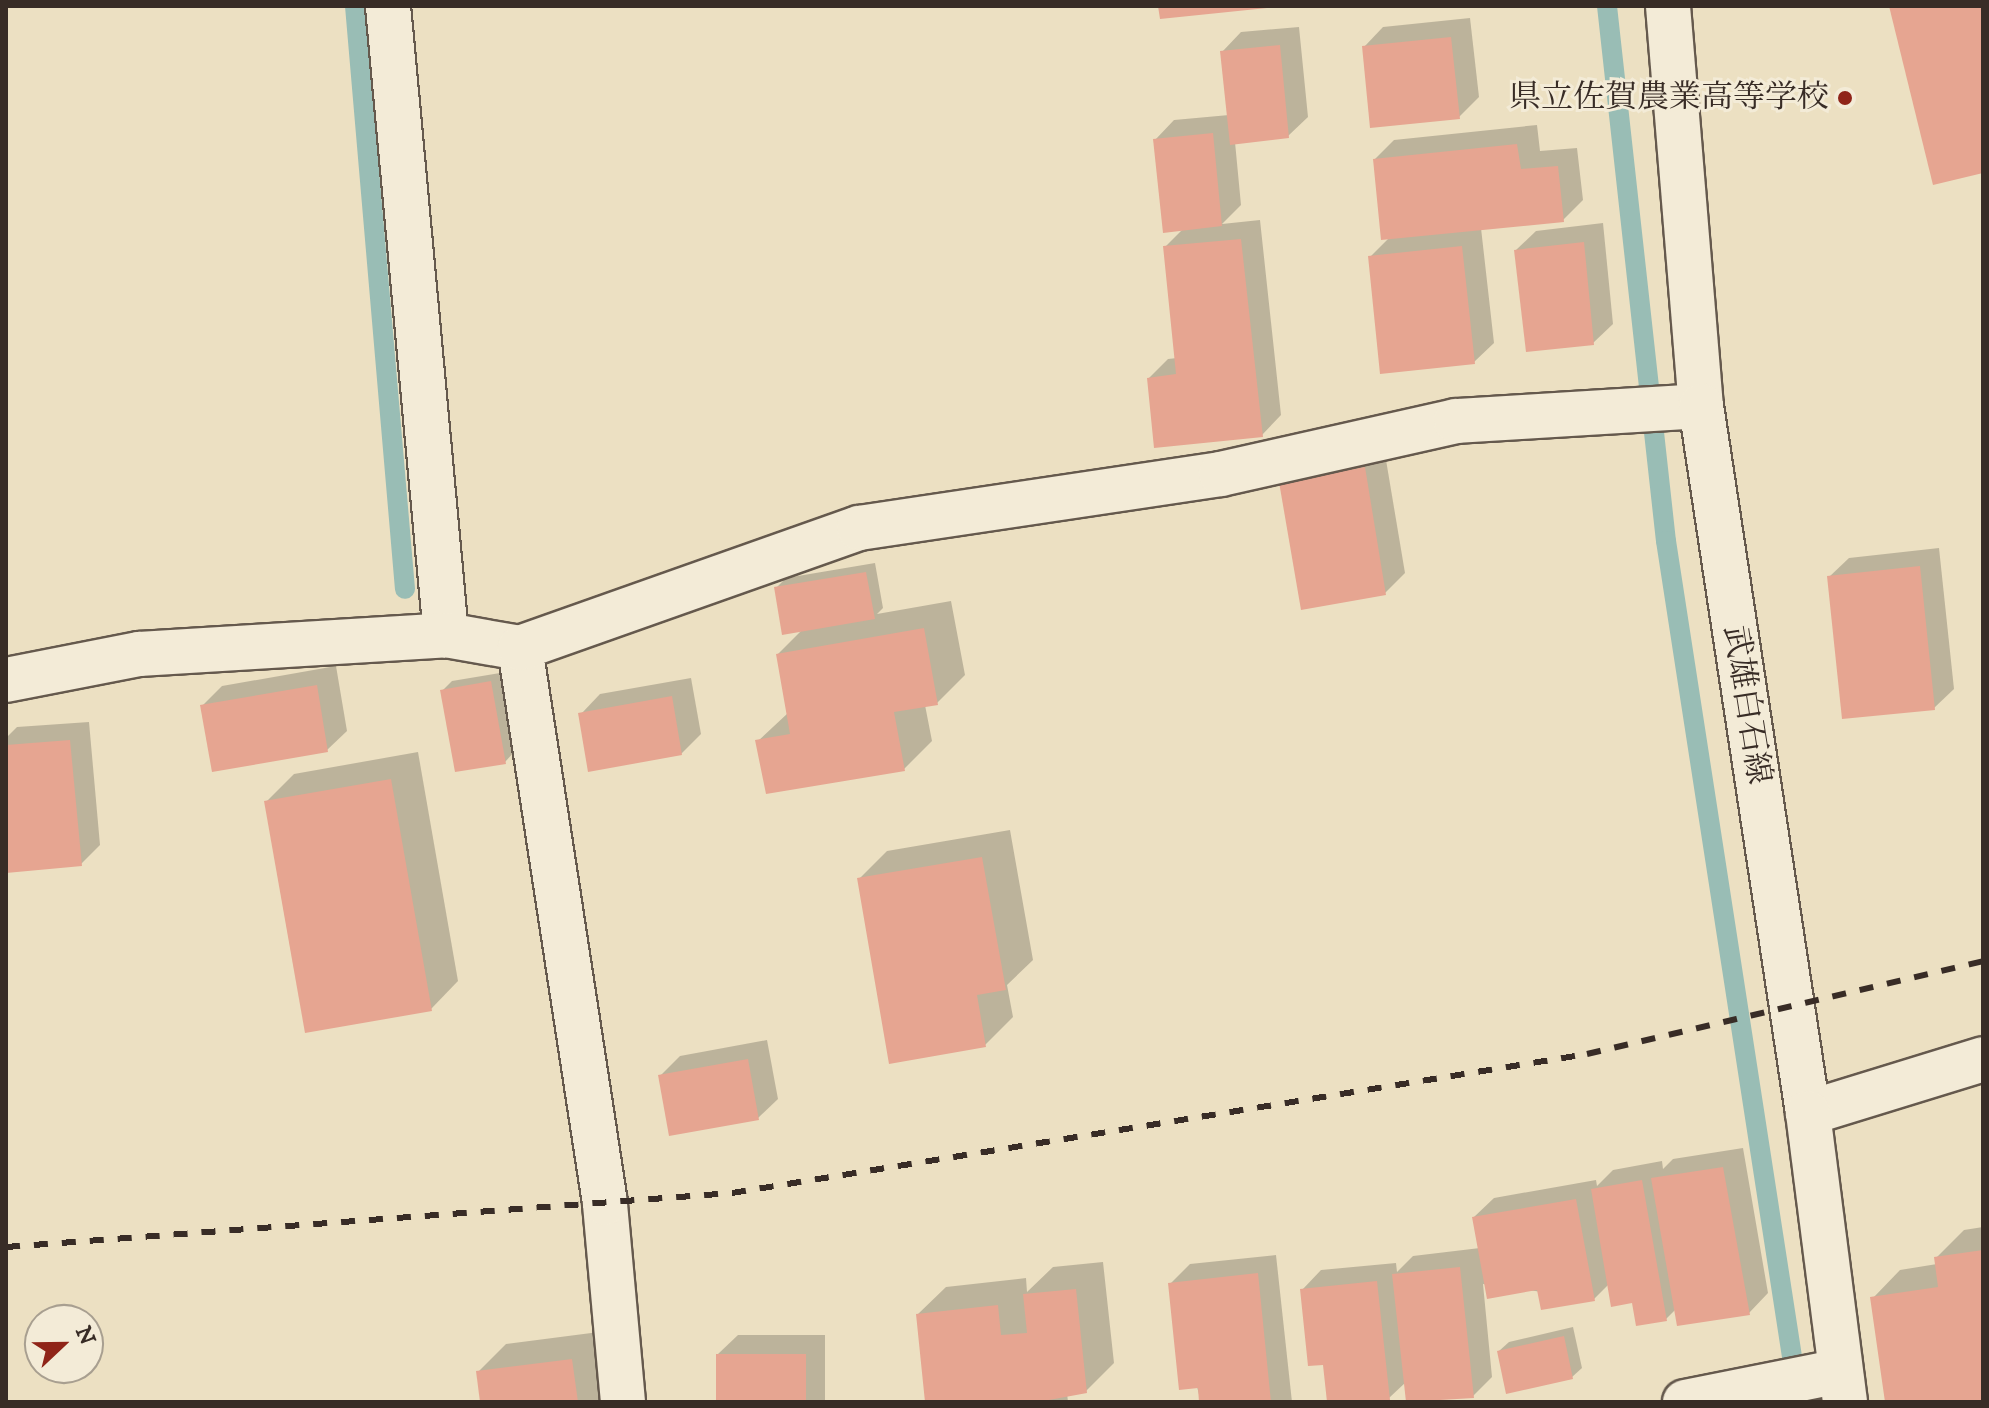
<!DOCTYPE html>
<meta charset="utf-8">
<style>
body{margin:0}
#map{position:relative;width:1989px;height:1408px;overflow:hidden;background:#ece0c2;font-family:"IM FELL DW Pica","Noto Serif JP",serif}
div>[style]{position:absolute}
.shadow>*{inset:0;background:#0003}
.stream>*{height:20px;margin:-10px;padding:0 10px;transform-origin:10px;border-radius:10px;background:#99bdb5}
.building>*{inset:0;background:#e6a591}
.roads{filter:drop-shadow(2px 0 #65594d) drop-shadow(-2px 0 #65594d) drop-shadow(0 2px #65594d) drop-shadow(0 -2px #65594d)}
.street>*{height:44px;margin:-22px;padding:0 22px;transform-origin:22px;border-radius:22px;background:#f3ebd7}
.secondary>*{height:44px;margin:-22px;padding:0 22px;transform-origin:22px;border-radius:22px;background:#f3ebd7}
.rail>*{height:6px;margin-top:-3px;transform-origin:0;background:repeating-linear-gradient(90deg,#382c26 0 14px,transparent 0 28px)}
.dots>*{width:22px;height:22px;translate:-50% -50%;box-sizing:border-box;border:4px solid #f3ebd7;border-radius:50%}
span{translate:-50% -50%;white-space:nowrap;text-align:center;line-height:1.15;-webkit-text-stroke:6px #f3ebd7;paint-order:stroke}
.poi-label{font-size:32px;color:#382c26}
.right{translate:-100% -50%;text-align:right}
.street-label{font-size:32px;color:#382c26}
.frame{position:absolute;inset:0;border:8px solid #382c26;pointer-events:none}
.north{position:absolute;left:24px;top:1304px;width:80px;height:80px;box-sizing:border-box;background:#f3ebd7;border:2px solid #a89f90;border-radius:50%;rotate:68deg;font-size:22px;font-weight:700;line-height:32px;text-align:center;color:#382c26}
.north::after{content:'';display:block;margin:auto;width:28px;height:36px;background:#8f2418;clip-path:polygon(50% 0,100% 100%,50% 72%,0 100%)}
</style>
<div id="map">
<div class="shadow">
<i style="clip-path:polygon(1470px 18px,1479px 97px,1459px 117px,1364px 47px,1383px 27px)"></i>
<i style="clip-path:polygon(1299px 27px,1308px 117px,1288px 136px,1235px 142px,1241px 205px,1222px 224px,1260px 220px,1281px 415px,1262px 435px,1149px 378px,1168px 359px,1177px 358px,1165px 247px,1184px 228px,1155px 140px,1174px 120px,1229px 115px,1222px 52px,1241px 32px)"></i>
<i style="clip-path:polygon(1537px 125px,1540px 151px,1577px 148px,1583px 200px,1563px 220px,1481px 228px,1494px 343px,1474px 362px,1370px 257px,1390px 237px,1375px 159px,1394px 140px)"></i>
<i style="clip-path:polygon(1603px 223px,1613px 324px,1593px 343px,1516px 250px,1536px 231px)"></i>
<i style="clip-path:polygon(1384px 448px,1405px 573px,1385px 593px,1281px 483px)"></i>
<i style="clip-path:polygon(1939px 548px,1954px 689px,1934px 708px,1829px 577px,1849px 558px)"></i>
<i style="clip-path:polygon(875px 563px,883px 608px,877px 614px,951px 601px,965px 675px,937px 703px,925px 705px,932px 741px,904px 769px,758px 741px,788px 713px,778px 654px,802px 630px,776px 588px,786px 578px)"></i>
<i style="clip-path:polygon(336px 666px,347px 731px,327px 750px,202px 706px,222px 686px)"></i>
<i style="clip-path:polygon(500px 673px,514px 752px,505px 762px,442px 691px,452px 681px)"></i>
<i style="clip-path:polygon(691px 678px,701px 734px,681px 754px,581px 714px,600px 694px)"></i>
<i style="clip-path:polygon(89px 722px,100px 845px,81px 864px,6px 846px,6px 738px,17px 727px)"></i>
<i style="clip-path:polygon(418px 752px,458px 981px,431px 1009px,266px 802px,294px 774px)"></i>
<i style="clip-path:polygon(1010px 830px,1033px 960px,1007px 985px,1013px 1017px,985px 1045px,859px 879px,887px 851px)"></i>
<i style="clip-path:polygon(767px 1040px,778px 1099px,758px 1118px,660px 1076px,680px 1056px)"></i>
<i style="clip-path:polygon(1743px 1148px,1768px 1293px,1749px 1313px,1676px 1309px,1666px 1319px,1609px 1284px,1594px 1299px,1483px 1284px,1492px 1377px,1473px 1396px,1408px 1402px,1406px 1382px,1389px 1398px,1329px 1402px,1325px 1363px,1302px 1290px,1321px 1270px,1396px 1263px,1397px 1272px,1413px 1256px,1480px 1248px,1474px 1217px,1494px 1198px,1596px 1180px,1597px 1186px,1613px 1170px,1662px 1161px,1663px 1169px,1673px 1159px)"></i>
<i style="clip-path:polygon(1983px 1227px,1983px 1402px,1887px 1402px,1873px 1298px,1900px 1270px,1937px 1264px,1936px 1258px,1964px 1230px)"></i>
<i style="clip-path:polygon(1276px 1255px,1292px 1402px,1201px 1402px,1170px 1284px,1190px 1264px)"></i>
<i style="clip-path:polygon(1103px 1262px,1114px 1363px,1086px 1391px,1067px 1393px,1068px 1402px,927px 1402px,918px 1314px,946px 1287px,1026px 1278px,1027px 1292px,1053px 1267px)"></i>
<i style="clip-path:polygon(1573px 1327px,1582px 1368px,1572px 1377px,1499px 1351px,1509px 1342px)"></i>
<i style="clip-path:polygon(599px 1332px,609px 1402px,482px 1402px,478px 1372px,506px 1344px)"></i>
<i style="clip-path:polygon(738px 1335px,825px 1335px,825px 1402px,718px 1402px,718px 1354px)"></i>
</div>
<div class="stream">
<i style="left:355px;top:6px;width:585px;rotate:85.1deg"></i>
<i style="left:1607px;top:6px;width:538px;rotate:83.71deg"></i>
<i style="left:1666px;top:541px;width:871px;rotate:81.22deg"></i>
</div>
<div class="building">
<i style="clip-path:polygon(1158px 6px,1267px 6px,1267px 8px,1160px 19px)"></i>
<i style="clip-path:polygon(1889px 6px,1983px 6px,1983px 173px,1933px 185px)"></i>
<i style="clip-path:polygon(1451px 37px,1460px 119px,1370px 128px,1362px 46px)"></i>
<i style="clip-path:polygon(1280px 45px,1289px 138px,1230px 145px,1220px 51px)"></i>
<i style="clip-path:polygon(1213px 133px,1222px 226px,1163px 233px,1153px 139px)"></i>
<i style="clip-path:polygon(1517px 144px,1521px 169px,1558px 166px,1564px 222px,1381px 240px,1373px 159px)"></i>
<i style="clip-path:polygon(1241px 239px,1263px 437px,1154px 448px,1147px 378px,1176px 374px,1163px 246px)"></i>
<i style="clip-path:polygon(1584px 242px,1594px 345px,1526px 352px,1514px 250px)"></i>
<i style="clip-path:polygon(1462px 246px,1475px 364px,1380px 374px,1368px 256px)"></i>
<i style="clip-path:polygon(1365px 467px,1386px 595px,1301px 610px,1279px 482px)"></i>
<i style="clip-path:polygon(1920px 566px,1935px 710px,1842px 719px,1827px 576px)"></i>
<i style="clip-path:polygon(866px 572px,875px 619px,782px 635px,774px 587px)"></i>
<i style="clip-path:polygon(924px 628px,938px 705px,894px 712px,905px 771px,766px 794px,755px 740px,790px 734px,776px 654px)"></i>
<i style="clip-path:polygon(491px 681px,506px 764px,455px 772px,440px 690px)"></i>
<i style="clip-path:polygon(317px 685px,328px 752px,212px 772px,200px 705px)"></i>
<i style="clip-path:polygon(672px 696px,682px 755px,588px 772px,578px 713px)"></i>
<i style="clip-path:polygon(70px 740px,82px 866px,6px 873px,6px 745px)"></i>
<i style="clip-path:polygon(391px 779px,432px 1011px,305px 1033px,264px 801px)"></i>
<i style="clip-path:polygon(982px 857px,1006px 990px,977px 995px,986px 1047px,889px 1064px,857px 878px)"></i>
<i style="clip-path:polygon(748px 1059px,759px 1120px,669px 1136px,658px 1075px)"></i>
<i style="clip-path:polygon(1723px 1167px,1750px 1315px,1677px 1326px,1651px 1178px)"></i>
<i style="clip-path:polygon(1642px 1180px,1667px 1321px,1636px 1326px,1632px 1303px,1611px 1307px,1591px 1189px)"></i>
<i style="clip-path:polygon(1576px 1199px,1595px 1301px,1541px 1310px,1537px 1290px,1487px 1299px,1472px 1217px)"></i>
<i style="clip-path:polygon(1983px 1250px,1983px 1402px,1885px 1402px,1870px 1297px,1938px 1287px,1934px 1257px)"></i>
<i style="clip-path:polygon(1460px 1267px,1474px 1398px,1406px 1402px,1392px 1274px)"></i>
<i style="clip-path:polygon(1258px 1273px,1271px 1402px,1199px 1402px,1198px 1388px,1179px 1390px,1168px 1283px)"></i>
<i style="clip-path:polygon(1377px 1281px,1390px 1400px,1327px 1402px,1323px 1365px,1308px 1366px,1300px 1289px)"></i>
<i style="clip-path:polygon(1076px 1289px,1087px 1393px,1038px 1402px,925px 1402px,916px 1314px,998px 1305px,1001px 1335px,1027px 1333px,1023px 1294px)"></i>
<i style="clip-path:polygon(1564px 1336px,1573px 1379px,1506px 1394px,1497px 1351px)"></i>
<i style="clip-path:polygon(716px 1354px,806px 1354px,806px 1402px,716px 1402px)"></i>
<i style="clip-path:polygon(572px 1359px,578px 1402px,480px 1402px,476px 1371px)"></i>
</div>
<div class="roads">
<div class="street">
<i style="left:388px;top:6px;width:632px;rotate:84.73deg"></i>
<i style="left:6px;top:680px;width:136px;rotate:-11.1deg"></i>
<i style="left:139px;top:654px;width:308px;rotate:-3.5deg"></i>
<i style="left:446px;top:635px;width:75px;rotate:10deg"></i>
<i style="left:1808px;top:1113px;width:183px;rotate:-17.1deg"></i>
<i style="left:623px;top:1402px;width:200px;rotate:-95.2deg"></i>
<i style="left:605px;top:1203px;width:561px;rotate:-98.71deg"></i>
<i style="left:520px;top:648px;width:360px;rotate:-19.5deg"></i>
<i style="left:859px;top:528px;width:366px;rotate:-8.5deg"></i>
<i style="left:1221px;top:474px;width:241px;rotate:-12.7deg"></i>
<i style="left:1456px;top:421px;width:245px;rotate:-3.5deg"></i>
<i style="left:1685px;top:1402px;width:158px;rotate:-11.3deg"></i>
</div>
<div class="secondary">
<i style="left:1668px;top:6px;width:401px;rotate:85.3deg"></i>
<i style="left:1701px;top:406px;width:715px;rotate:81.39deg"></i>
<i style="left:1808px;top:1113px;width:291px;rotate:82.7deg"></i>
</div>
</div>
<div class="rail">
<i style="left:6px;top:1247px;width:728px;rotate:-4.25deg"></i>
<i style="left:732px;top:1193px;width:866px;rotate:-9.23deg"></i>
<i style="left:1587px;top:1054px;width:407px;rotate:-13.2deg"></i>
</div>
<div class="dots">
<i style="left:1845px;top:98px;background:#8f2418"></i>
</div>
<div class="poi-label">
<span class="right" style="left:1829px;top:98px">県立佐賀農業高等学校</span>
</div>
<div class="street-label">
<span style="left:1746px;top:705px;rotate:81deg">武雄白石線</span>
</div>
<div class="frame"></div>
<div class="north">N</div>
</div>
